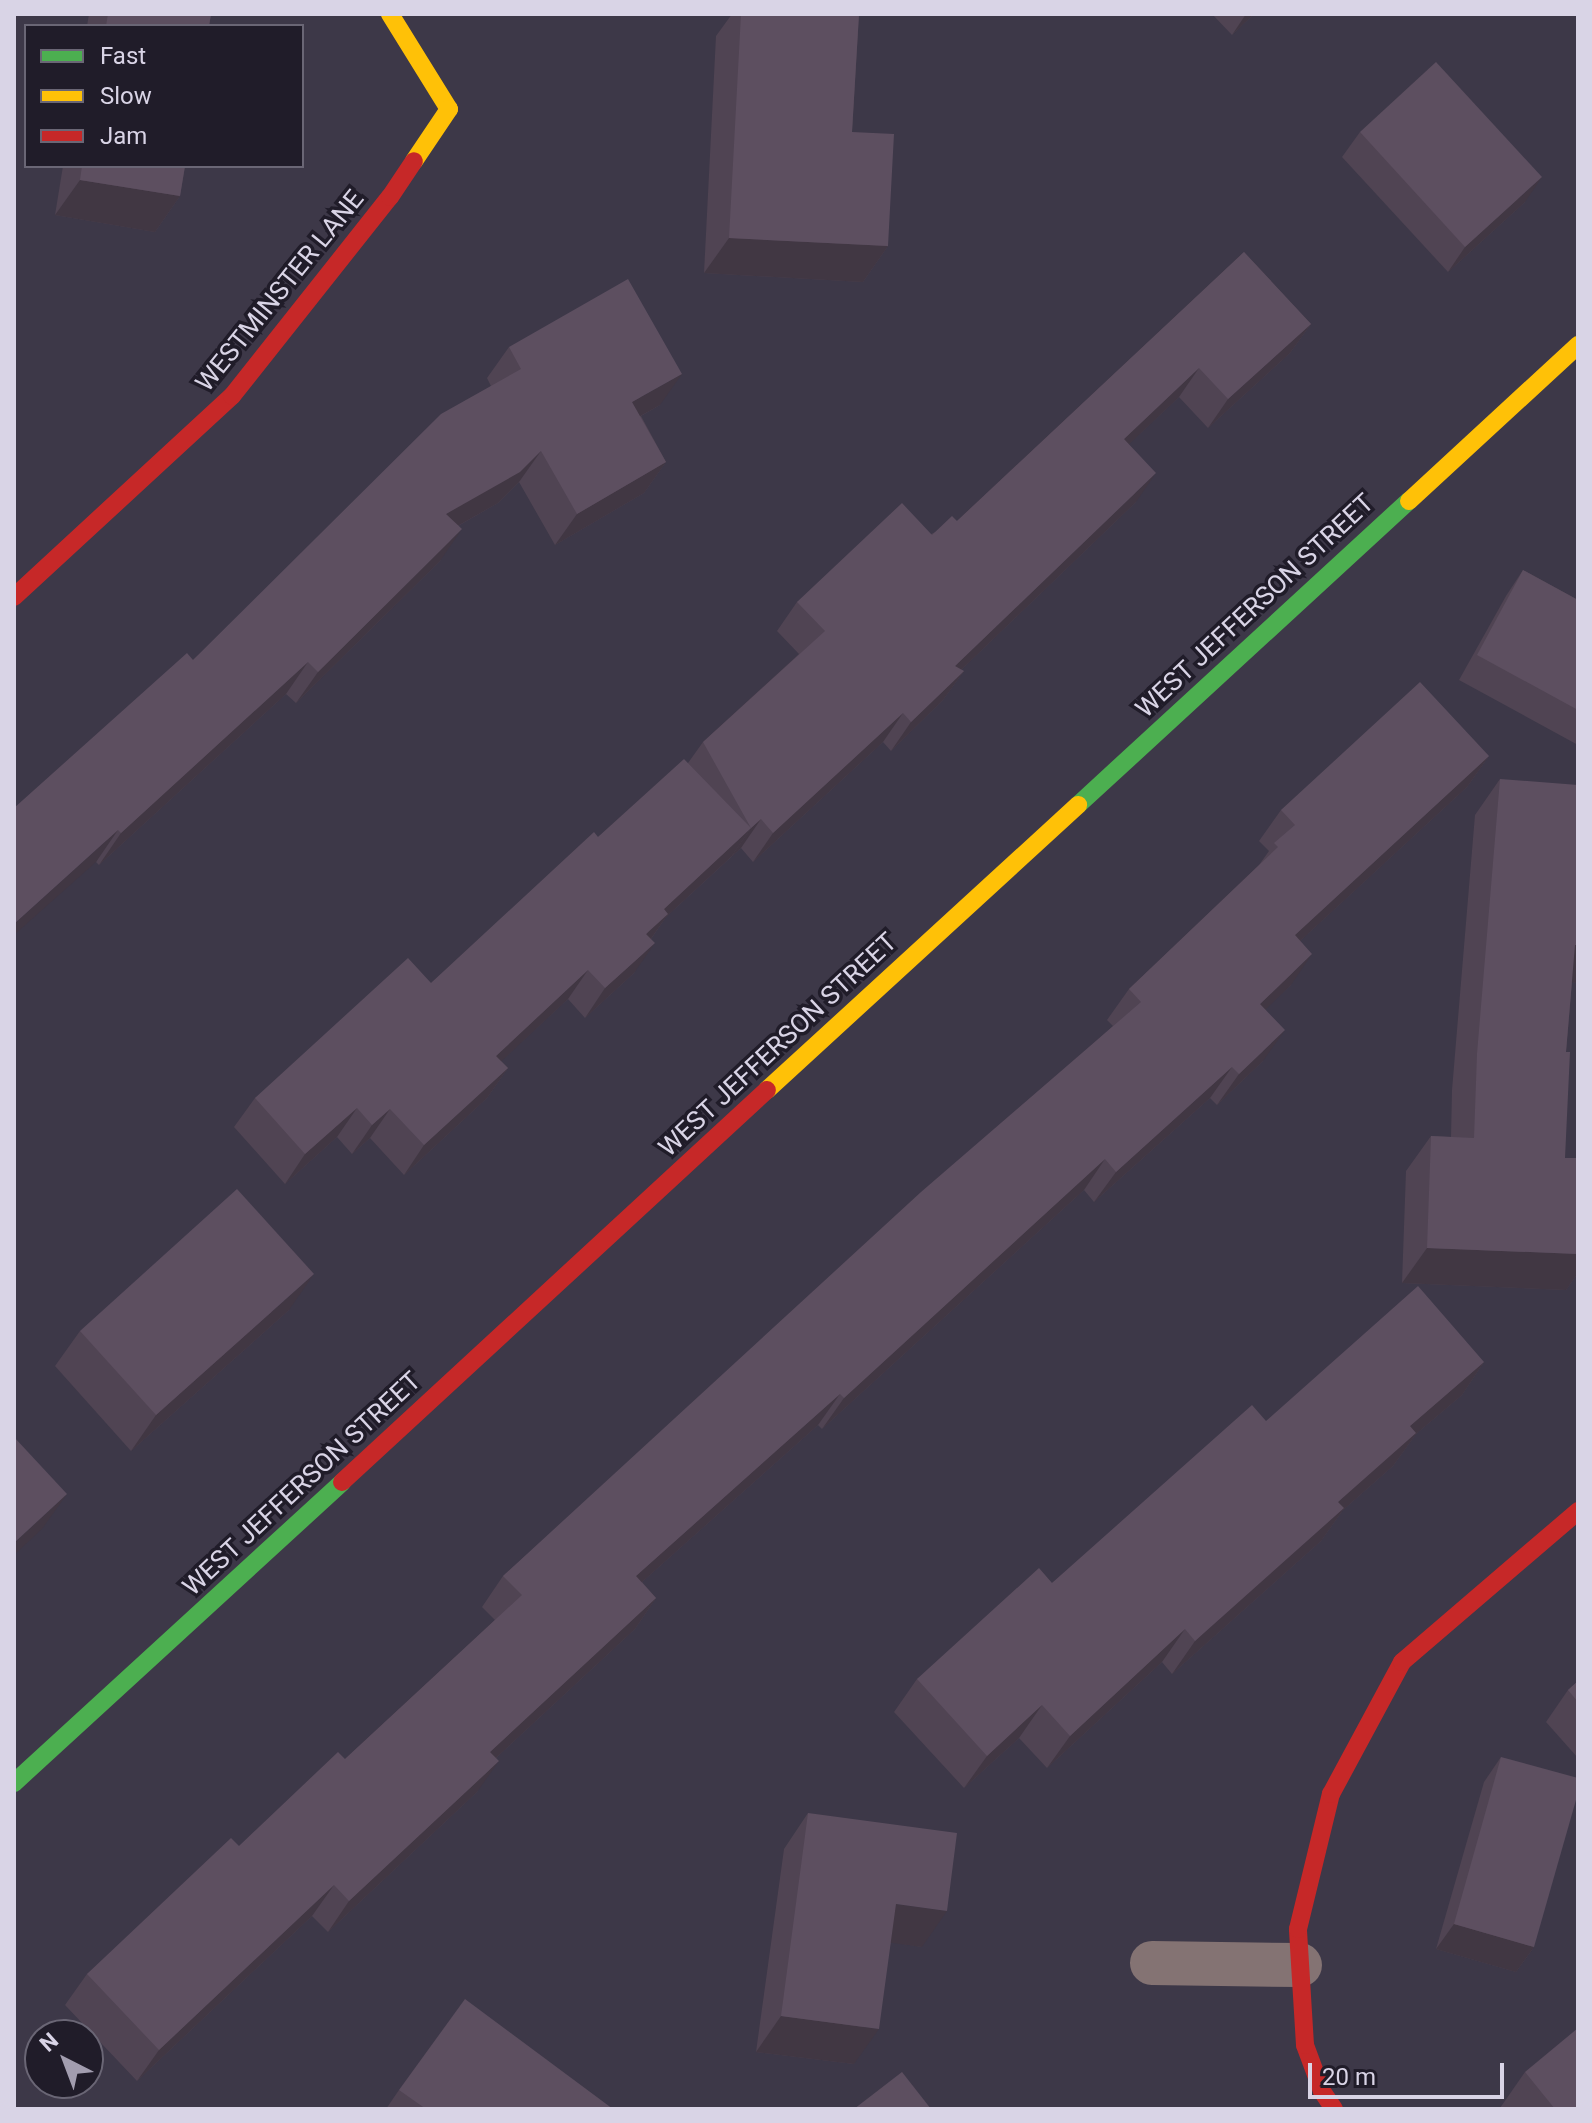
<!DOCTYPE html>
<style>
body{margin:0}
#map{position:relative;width:1592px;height:2123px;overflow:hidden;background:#3d3848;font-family:Roboto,sans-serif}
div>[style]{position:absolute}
.street>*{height:44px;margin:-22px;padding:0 22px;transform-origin:22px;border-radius:22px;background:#847373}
.fast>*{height:18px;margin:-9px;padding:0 9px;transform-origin:9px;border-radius:9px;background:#4caf50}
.slow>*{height:18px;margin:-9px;padding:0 9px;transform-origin:9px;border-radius:9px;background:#ffc107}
.jam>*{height:18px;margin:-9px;padding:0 9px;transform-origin:9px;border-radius:9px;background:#c62828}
.wall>*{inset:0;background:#504453}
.shaded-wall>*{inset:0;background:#413743}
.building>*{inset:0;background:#5d4f60}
span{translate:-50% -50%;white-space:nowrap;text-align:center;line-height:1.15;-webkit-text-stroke:7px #201c29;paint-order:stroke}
.street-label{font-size:26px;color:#d9d4e6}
.frame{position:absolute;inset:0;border:16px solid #d9d4e6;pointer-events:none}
.legend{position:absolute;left:24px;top:24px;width:280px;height:144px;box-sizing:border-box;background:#201c29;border:2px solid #6a6675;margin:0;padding:10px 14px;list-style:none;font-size:24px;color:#d9d4e6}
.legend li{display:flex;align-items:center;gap:16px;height:40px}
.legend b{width:40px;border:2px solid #6a6675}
.north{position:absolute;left:24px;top:2019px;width:80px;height:80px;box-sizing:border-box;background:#201c29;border:2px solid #6a6675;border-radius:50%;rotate:318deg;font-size:22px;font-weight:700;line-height:32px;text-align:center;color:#d9d4e6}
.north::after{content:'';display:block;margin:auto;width:28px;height:36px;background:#a29daf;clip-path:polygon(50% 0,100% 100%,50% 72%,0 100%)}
.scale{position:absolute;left:1308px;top:2063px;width:196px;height:36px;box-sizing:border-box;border:4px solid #d9d4e6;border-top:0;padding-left:10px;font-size:24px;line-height:28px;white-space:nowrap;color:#d9d4e6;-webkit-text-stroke:6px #201c29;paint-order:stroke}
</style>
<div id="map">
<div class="street">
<i style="left:1152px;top:1963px;width:148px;rotate:0.8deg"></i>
</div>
<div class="fast">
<i style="left:1078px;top:805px;width:449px;rotate:-42.6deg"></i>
<i style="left:14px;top:1783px;width:445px;rotate:-42.5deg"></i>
</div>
<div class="slow">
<i style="left:390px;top:14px;width:112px;rotate:58.2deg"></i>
<i style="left:449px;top:109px;width:63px;rotate:123.9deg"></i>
<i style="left:1409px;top:501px;width:230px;rotate:-42.7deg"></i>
<i style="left:767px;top:1090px;width:422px;rotate:-42.5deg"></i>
</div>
<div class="jam">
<i style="left:14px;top:597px;width:297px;rotate:-42.7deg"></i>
<i style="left:232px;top:396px;width:254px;rotate:-51.6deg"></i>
<i style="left:390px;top:197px;width:43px;rotate:-56.3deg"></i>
<i style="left:342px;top:1482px;width:578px;rotate:-42.69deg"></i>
<i style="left:1334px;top:2109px;width:22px;rotate:-124deg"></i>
<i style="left:1322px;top:2091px;width:49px;rotate:-110.3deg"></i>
<i style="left:1305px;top:2045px;width:116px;rotate:-93.5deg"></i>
<i style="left:1298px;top:1929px;width:139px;rotate:-76.3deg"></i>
<i style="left:1331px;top:1794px;width:150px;rotate:-61.7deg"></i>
<i style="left:1402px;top:1662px;width:232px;rotate:-40.6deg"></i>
</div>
<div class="wall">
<i style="clip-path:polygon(89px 14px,211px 14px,209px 26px,87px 26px)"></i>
<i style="clip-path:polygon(732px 14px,859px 14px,852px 132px,888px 246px,863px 282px,704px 273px,716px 36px)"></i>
<i style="clip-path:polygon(1212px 14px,1254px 14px,1232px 35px)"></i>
<i style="clip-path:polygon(1360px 132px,1525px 202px,1448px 272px,1342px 157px)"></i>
<i style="clip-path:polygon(63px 166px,185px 166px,180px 196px,155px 232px,55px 215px)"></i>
<i style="clip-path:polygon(1244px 252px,1311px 324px,1290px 353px,1208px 428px,1179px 397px,1129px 444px,1136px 502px,961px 670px,964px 671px,943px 700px,891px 751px,883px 742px,753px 862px,741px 848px,666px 917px,651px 939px,634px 973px,585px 1018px,568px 999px,501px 1061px,508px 1068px,487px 1098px,404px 1175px,370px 1138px,352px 1154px,337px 1137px,285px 1184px,234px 1127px,255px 1098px,431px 983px,598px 837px,688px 763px,703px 742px,799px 654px,777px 631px,797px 602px,957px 521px)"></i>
<i style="clip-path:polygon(509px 347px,660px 405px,641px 416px,666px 462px,644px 493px,555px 545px,519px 482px,498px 503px,458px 526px,440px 561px,296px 703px,286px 694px,99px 865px,96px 862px,193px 660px,491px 386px,487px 378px)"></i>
<i style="clip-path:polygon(1523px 570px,1578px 600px,1578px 745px,1459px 680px,1506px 596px)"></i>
<i style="clip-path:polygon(1489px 756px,1467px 787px,1300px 941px,1291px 985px,1265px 1009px,1263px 1061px,1217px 1105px,1210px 1098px,1094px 1202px,1084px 1190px,822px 1429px,818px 1425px,642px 1582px,656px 1598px,635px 1629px,496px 1758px,477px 1792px,328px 1932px,312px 1916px,137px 2081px,65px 2005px,87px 1974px,239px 1846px,345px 1759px,495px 1620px,482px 1607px,503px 1576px,1113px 1026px,1107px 1020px,1129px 989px,1259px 865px,1269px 851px,1259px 841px,1281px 810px)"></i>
<i style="clip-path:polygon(1500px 779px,1578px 983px,1572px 982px,1566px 1052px,1565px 1158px,1578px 1158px,1578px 1273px,1566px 1290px,1402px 1283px,1406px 1171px,1431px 1136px,1451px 1137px,1452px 1090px,1475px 815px)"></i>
<i style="clip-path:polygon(289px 1310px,131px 1451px,55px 1366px,80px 1331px)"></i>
<i style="clip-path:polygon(1484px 1362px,1462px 1395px,1416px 1434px,1393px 1466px,1343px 1510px,1321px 1541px,1172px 1674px,1162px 1662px,1047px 1768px,1019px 1738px,964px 1788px,894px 1712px,917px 1679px,1052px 1583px,1266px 1421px)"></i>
<i style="clip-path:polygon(1578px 1681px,1578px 1758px,1546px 1722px,1568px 1690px)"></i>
<i style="clip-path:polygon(1501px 1757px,1534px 1947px,1516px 1972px,1436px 1949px,1484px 1782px)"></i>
<i style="clip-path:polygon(808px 1813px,922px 1947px,891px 1942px,854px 2064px,756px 2052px,784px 1849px)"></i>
<i style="clip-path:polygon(1525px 2072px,1578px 2109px,1500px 2109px,1500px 2108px)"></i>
<i style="clip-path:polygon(399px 2090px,613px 2109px,386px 2109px)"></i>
</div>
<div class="shaded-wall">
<i style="clip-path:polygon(1246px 14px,1254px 14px,1232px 35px)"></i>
<i style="clip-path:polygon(1542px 177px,1525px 202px,1448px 272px,1465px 247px)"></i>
<i style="clip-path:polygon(80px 180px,180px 196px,155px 232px,55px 215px)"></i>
<i style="clip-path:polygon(729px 238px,888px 246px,863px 282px,704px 273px)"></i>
<i style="clip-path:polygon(1311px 324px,1290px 353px,1208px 428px,1228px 399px)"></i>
<i style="clip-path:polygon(1199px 368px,1179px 397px,1104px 468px,1124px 439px)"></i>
<i style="clip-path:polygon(682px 374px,660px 405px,610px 433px,632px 402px)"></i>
<i style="clip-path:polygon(541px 451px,519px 482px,498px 503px,424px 545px,446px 514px)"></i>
<i style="clip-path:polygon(666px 462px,644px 493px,555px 545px,577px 514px)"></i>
<i style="clip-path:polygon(1156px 473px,1136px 502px,935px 695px,955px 666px)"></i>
<i style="clip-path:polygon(462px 529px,440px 561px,296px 703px,318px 672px)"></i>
<i style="clip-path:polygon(308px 662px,286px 694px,99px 865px,121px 833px)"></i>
<i style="clip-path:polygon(964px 671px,943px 700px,891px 751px,911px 722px)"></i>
<i style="clip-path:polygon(903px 713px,883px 742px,753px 862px,773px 833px)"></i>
<i style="clip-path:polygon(1489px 756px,1467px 787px,1273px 966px,1295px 935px)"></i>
<i style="clip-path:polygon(761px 819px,741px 848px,731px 857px,751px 828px)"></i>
<i style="clip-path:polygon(751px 828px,731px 857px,666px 917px,648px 943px,626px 963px,664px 909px)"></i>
<i style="clip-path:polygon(118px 830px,96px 862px,14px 935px,14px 924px)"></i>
<i style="clip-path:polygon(655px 943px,634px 973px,585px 1018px,605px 988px)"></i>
<i style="clip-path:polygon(1575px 945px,1578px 945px,1578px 983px,1550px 980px)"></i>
<i style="clip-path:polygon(1312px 954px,1291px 985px,1239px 1035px,1260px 1004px)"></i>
<i style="clip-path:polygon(588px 970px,568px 999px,476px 1085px,496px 1056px)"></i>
<i style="clip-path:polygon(1285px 1030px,1263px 1061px,1217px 1105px,1239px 1074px)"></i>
<i style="clip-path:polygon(1232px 1067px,1210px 1098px,1094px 1202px,1116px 1172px)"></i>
<i style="clip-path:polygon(508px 1068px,487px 1098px,404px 1175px,424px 1145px)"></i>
<i style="clip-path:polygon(357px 1108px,337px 1137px,285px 1184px,305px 1154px)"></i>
<i style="clip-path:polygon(390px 1109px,370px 1138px,352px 1154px,372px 1125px)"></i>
<i style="clip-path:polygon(1105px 1159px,1084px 1190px,822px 1429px,844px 1398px)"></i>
<i style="clip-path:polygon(1427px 1248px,1578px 1254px,1578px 1273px,1566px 1290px,1402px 1283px)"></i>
<i style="clip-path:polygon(314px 1274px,289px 1310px,131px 1451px,156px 1415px)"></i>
<i style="clip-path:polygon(1484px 1362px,1462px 1395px,1416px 1434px,1393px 1466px,1343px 1510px,1321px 1541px,1172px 1674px,1195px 1641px,1338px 1502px,1410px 1426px)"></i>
<i style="clip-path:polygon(840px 1394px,818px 1425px,614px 1607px,636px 1576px)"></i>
<i style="clip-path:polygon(67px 1494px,42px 1529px,14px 1555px,14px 1543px)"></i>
<i style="clip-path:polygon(656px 1598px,635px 1629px,469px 1783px,490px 1752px)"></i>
<i style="clip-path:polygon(1185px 1629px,1162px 1662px,1047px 1768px,1070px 1736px)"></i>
<i style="clip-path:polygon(1042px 1705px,1019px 1738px,964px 1788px,987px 1756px)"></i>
<i style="clip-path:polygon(499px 1761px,477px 1792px,328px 1932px,349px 1901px)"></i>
<i style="clip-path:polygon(334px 1885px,312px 1916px,137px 2081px,159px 2050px)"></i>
<i style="clip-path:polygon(896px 1904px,947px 1911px,922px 1947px,871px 1940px)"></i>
<i style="clip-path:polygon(1454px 1924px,1534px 1947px,1516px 1972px,1436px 1949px)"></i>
<i style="clip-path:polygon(781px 2016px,879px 2029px,854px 2064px,756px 2052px)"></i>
</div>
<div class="building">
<i style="clip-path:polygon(108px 14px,211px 14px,209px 26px,106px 26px)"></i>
<i style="clip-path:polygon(741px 14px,859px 14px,852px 132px,894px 134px,888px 246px,729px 238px)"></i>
<i style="clip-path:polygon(1436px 62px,1542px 177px,1465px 247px,1360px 132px)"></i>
<i style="clip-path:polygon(82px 166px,185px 166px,180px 196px,80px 180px)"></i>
<i style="clip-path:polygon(1244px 252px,1311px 324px,1228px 399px,1199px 368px,1124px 439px,1156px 473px,955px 666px,964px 671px,911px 722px,903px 713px,773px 833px,761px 819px,751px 828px,703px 742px,825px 631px,797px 602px,902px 503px,932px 535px,952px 516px,957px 521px)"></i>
<i style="clip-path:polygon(628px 279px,682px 374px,632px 402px,666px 462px,577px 514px,541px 451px,520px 472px,446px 514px,462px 529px,318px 672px,308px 662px,121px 833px,118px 830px,14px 924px,14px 808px,187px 653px,193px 660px,441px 414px,521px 369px,509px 347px)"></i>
<i style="clip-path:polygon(1523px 570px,1578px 600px,1578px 710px,1477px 655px)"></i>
<i style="clip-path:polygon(1420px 682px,1489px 756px,1295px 935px,1312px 954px,1260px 1004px,1285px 1030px,1239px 1074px,1232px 1067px,1116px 1172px,1105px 1159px,844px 1398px,840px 1394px,636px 1576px,656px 1598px,490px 1752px,499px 1761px,349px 1901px,334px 1885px,159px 2050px,87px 1974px,231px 1838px,239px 1846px,338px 1752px,345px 1759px,522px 1595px,503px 1576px,921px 1192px,1141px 1002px,1129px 989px,1278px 847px,1274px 843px,1295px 825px,1281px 810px)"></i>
<i style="clip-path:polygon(684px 759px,751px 828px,664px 909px,668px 914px,646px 934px,655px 943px,605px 988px,588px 970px,496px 1056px,508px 1068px,424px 1145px,390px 1109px,372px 1125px,357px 1108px,305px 1154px,255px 1098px,408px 958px,431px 983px,594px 832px,598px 837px)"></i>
<i style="clip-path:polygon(1500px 779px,1578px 785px,1578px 945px,1575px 945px,1566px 1052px,1570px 1052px,1565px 1158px,1578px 1158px,1578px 1254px,1427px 1248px,1431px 1136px,1474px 1138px,1477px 1054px)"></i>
<i style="clip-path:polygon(237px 1189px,314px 1274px,156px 1415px,80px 1331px)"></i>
<i style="clip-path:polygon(1418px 1286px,1484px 1362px,1410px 1426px,1416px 1433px,1338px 1502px,1344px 1508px,1195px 1641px,1185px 1629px,1070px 1736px,1042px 1705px,987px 1756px,917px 1679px,1039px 1568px,1052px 1583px,1252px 1405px,1266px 1421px)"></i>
<i style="clip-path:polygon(14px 1437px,67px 1494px,14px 1543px)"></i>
<i style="clip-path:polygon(1578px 1681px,1578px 1702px,1568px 1690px)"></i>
<i style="clip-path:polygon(1501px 1757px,1578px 1778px,1578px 1793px,1534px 1947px,1454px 1924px)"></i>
<i style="clip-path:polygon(808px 1813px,957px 1833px,947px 1911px,896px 1904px,879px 2029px,781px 2016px)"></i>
<i style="clip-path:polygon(465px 1999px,613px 2109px,426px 2109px,399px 2090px)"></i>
<i style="clip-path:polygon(1578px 2028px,1578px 2109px,1555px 2109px,1525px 2072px)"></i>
<i style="clip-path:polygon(902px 2072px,931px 2109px,854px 2109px)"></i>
</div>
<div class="street-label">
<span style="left:280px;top:291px;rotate:-51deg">WESTMINSTER LANE</span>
<span style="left:1255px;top:606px;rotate:-43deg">WEST JEFFERSON STREET</span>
<span style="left:778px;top:1045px;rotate:-43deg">WEST JEFFERSON STREET</span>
<span style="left:302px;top:1484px;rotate:-43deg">WEST JEFFERSON STREET</span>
</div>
<div class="frame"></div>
<ul class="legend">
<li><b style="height:10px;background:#4caf50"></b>Fast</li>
<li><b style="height:10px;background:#ffc107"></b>Slow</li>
<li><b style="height:10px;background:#c62828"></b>Jam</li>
</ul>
<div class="north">N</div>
<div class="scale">20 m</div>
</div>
